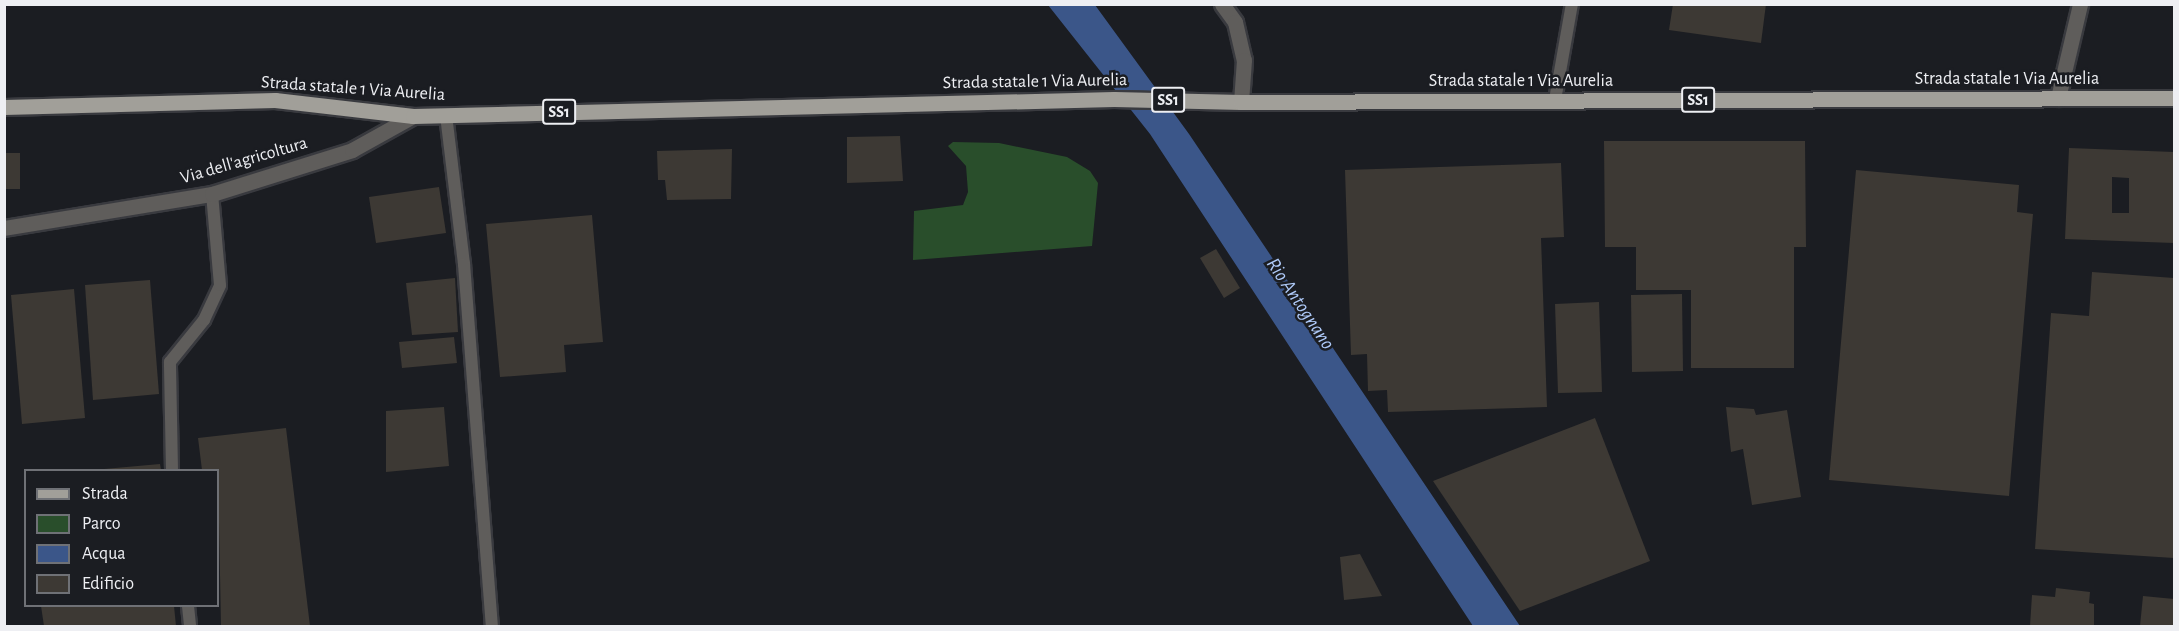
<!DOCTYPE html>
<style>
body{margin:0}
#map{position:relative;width:2179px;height:631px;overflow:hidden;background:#1b1d22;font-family:"Alegreya Sans",sans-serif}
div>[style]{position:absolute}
.green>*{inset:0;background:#294e2b}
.water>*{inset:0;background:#3b5689}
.building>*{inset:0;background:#3d3934}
.roads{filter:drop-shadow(2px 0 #393a3f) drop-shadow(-2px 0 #393a3f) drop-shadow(0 2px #393a3f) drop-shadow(0 -2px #393a3f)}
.lane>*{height:12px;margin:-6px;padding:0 6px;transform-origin:6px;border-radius:6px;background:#5f5d5b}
.street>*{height:15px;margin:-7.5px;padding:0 7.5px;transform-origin:7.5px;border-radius:7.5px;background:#5f5d5b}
.primary>*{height:15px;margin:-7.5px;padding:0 7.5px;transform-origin:7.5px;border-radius:7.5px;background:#a19f99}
span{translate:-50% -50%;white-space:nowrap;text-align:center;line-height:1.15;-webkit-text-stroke:5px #1b1d22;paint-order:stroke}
.shield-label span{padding:2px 4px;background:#1b1d22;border:2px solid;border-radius:4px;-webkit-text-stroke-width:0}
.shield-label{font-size:16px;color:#eeeff3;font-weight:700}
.street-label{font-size:18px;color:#eeeff3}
.water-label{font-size:20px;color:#afcaf9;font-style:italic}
.frame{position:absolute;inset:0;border:6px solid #eeeff3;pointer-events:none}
.legend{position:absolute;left:24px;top:469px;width:195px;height:138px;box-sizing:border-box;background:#1b1d22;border:2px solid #6f7176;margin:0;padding:8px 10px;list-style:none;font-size:18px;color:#eeeff3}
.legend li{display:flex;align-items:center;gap:12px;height:30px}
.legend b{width:30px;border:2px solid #6f7176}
</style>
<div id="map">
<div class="green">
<i style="clip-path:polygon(953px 142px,999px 143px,1067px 157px,1090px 171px,1098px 183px,1092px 246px,913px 260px,914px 211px,963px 205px,968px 192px,966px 166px,948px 146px)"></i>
</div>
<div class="water">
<i style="clip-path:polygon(1048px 5px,1095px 5px,1189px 134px,1520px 626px,1473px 626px,1150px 134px)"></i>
</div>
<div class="building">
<i style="clip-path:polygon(1673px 4px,1766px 4px,1761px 43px,1669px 30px)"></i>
<i style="clip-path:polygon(900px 136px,903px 181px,847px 183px,847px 137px)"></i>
<i style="clip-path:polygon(1604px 141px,1805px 141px,1806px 247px,1794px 247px,1794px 368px,1691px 368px,1691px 290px,1636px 290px,1636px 247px,1605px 247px)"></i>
<i style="clip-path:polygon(evenodd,2069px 148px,2174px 152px,2174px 243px,2065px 239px,2069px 148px,2112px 177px,2129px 178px,2129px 213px,2112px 213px,2112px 177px)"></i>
<i style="clip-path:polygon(732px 149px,731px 199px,667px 200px,665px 180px,658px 180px,657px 151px)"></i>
<i style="clip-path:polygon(4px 153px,20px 153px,20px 189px,4px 189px)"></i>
<i style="clip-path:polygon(1561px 163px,1564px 237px,1541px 238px,1547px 407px,1388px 412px,1387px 390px,1368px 391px,1367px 354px,1351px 355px,1345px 170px)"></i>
<i style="clip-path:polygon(1856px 170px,2019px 185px,2017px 212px,2033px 214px,2009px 496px,1829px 480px)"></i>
<i style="clip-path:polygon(439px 187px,446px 233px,376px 243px,369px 197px)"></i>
<i style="clip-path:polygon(592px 215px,603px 342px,564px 345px,566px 372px,500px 377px,486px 224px)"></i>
<i style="clip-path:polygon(1216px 249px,1240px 288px,1224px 298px,1200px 258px)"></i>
<i style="clip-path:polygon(2092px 272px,2174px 278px,2174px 558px,2035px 549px,2051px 313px,2089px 316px)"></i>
<i style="clip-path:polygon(455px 278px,458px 332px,412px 335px,406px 283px)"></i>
<i style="clip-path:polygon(150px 280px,159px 394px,93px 400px,85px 285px)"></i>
<i style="clip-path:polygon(74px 289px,85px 418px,22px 424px,11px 295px)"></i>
<i style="clip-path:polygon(1682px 294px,1683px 371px,1632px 372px,1631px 295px)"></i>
<i style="clip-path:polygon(1599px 302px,1602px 392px,1558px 393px,1555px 304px)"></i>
<i style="clip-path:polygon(454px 337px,457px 363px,402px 368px,399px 342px)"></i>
<i style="clip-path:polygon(444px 407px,449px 466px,386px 472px,386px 411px)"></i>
<i style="clip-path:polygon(1726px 407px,1754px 409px,1756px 415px,1787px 410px,1801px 497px,1752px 505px,1743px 449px,1731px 452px)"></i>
<i style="clip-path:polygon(1595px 418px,1650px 561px,1520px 611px,1433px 481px)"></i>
<i style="clip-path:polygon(286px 428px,310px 626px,221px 626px,218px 470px,202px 470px,198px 438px)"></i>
<i style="clip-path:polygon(160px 464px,161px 470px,104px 470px,104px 469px)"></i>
<i style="clip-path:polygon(1360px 554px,1382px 596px,1344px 600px,1340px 557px)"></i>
<i style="clip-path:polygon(2056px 588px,2090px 592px,2089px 603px,2094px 604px,2094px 626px,2030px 626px,2032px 595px,2055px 597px)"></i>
<i style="clip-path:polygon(2143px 596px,2174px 599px,2174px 626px,2140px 626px)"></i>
<i style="clip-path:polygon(41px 606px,174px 606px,176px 626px,44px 626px)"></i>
</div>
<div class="roads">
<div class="lane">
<i style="left:1555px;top:100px;width:97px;rotate:-80deg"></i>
<i style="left:446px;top:115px;width:150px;rotate:83.1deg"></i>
<i style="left:464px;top:264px;width:363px;rotate:85.6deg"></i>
<i style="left:172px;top:470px;width:108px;rotate:-91.1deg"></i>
<i style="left:170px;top:362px;width:54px;rotate:-51deg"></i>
<i style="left:204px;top:320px;width:38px;rotate:-65deg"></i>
<i style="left:220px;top:285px;width:91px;rotate:-95deg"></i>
<i style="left:188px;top:606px;width:20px;rotate:84deg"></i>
</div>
<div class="street">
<i style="left:1222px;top:4px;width:22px;rotate:54deg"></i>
<i style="left:1235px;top:22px;width:39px;rotate:77deg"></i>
<i style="left:1244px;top:60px;width:42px;rotate:94.1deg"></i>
<i style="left:2058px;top:98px;width:97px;rotate:-76.8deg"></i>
<i style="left:4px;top:228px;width:211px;rotate:-9.3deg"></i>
<i style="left:212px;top:194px;width:147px;rotate:-17.4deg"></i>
<i style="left:352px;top:150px;width:70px;rotate:-29.1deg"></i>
</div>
<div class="primary">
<i style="left:4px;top:107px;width:271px;rotate:-1.5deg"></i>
<i style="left:275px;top:100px;width:139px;rotate:6.6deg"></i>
<i style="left:413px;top:116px;width:701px;rotate:-1.39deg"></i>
<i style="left:1114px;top:99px;width:127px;rotate:1.4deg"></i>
<i style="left:1241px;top:102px;width:933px;rotate:-0.25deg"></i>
</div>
</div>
<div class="shield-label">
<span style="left:1168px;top:100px">SS1</span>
<span style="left:1698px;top:100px">SS1</span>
<span style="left:559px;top:112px">SS1</span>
</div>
<div class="street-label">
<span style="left:2007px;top:79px">Strada statale 1 Via Aurelia</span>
<span style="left:1521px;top:81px">Strada statale 1 Via Aurelia</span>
<span style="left:1035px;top:82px;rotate:-1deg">Strada statale 1 Via Aurelia</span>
<span style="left:353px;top:89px;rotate:4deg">Strada statale 1 Via Aurelia</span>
<span style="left:244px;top:161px;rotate:-16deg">Via dell'agricoltura</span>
</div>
<div class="water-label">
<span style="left:1300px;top:304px;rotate:56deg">Rio Antognano</span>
</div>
<div class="frame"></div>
<ul class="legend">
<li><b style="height:8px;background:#a19f99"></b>Strada</li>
<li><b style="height:16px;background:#294e2b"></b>Parco</li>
<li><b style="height:16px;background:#3b5689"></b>Acqua</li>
<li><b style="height:16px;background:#3d3934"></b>Edificio</li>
</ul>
</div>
